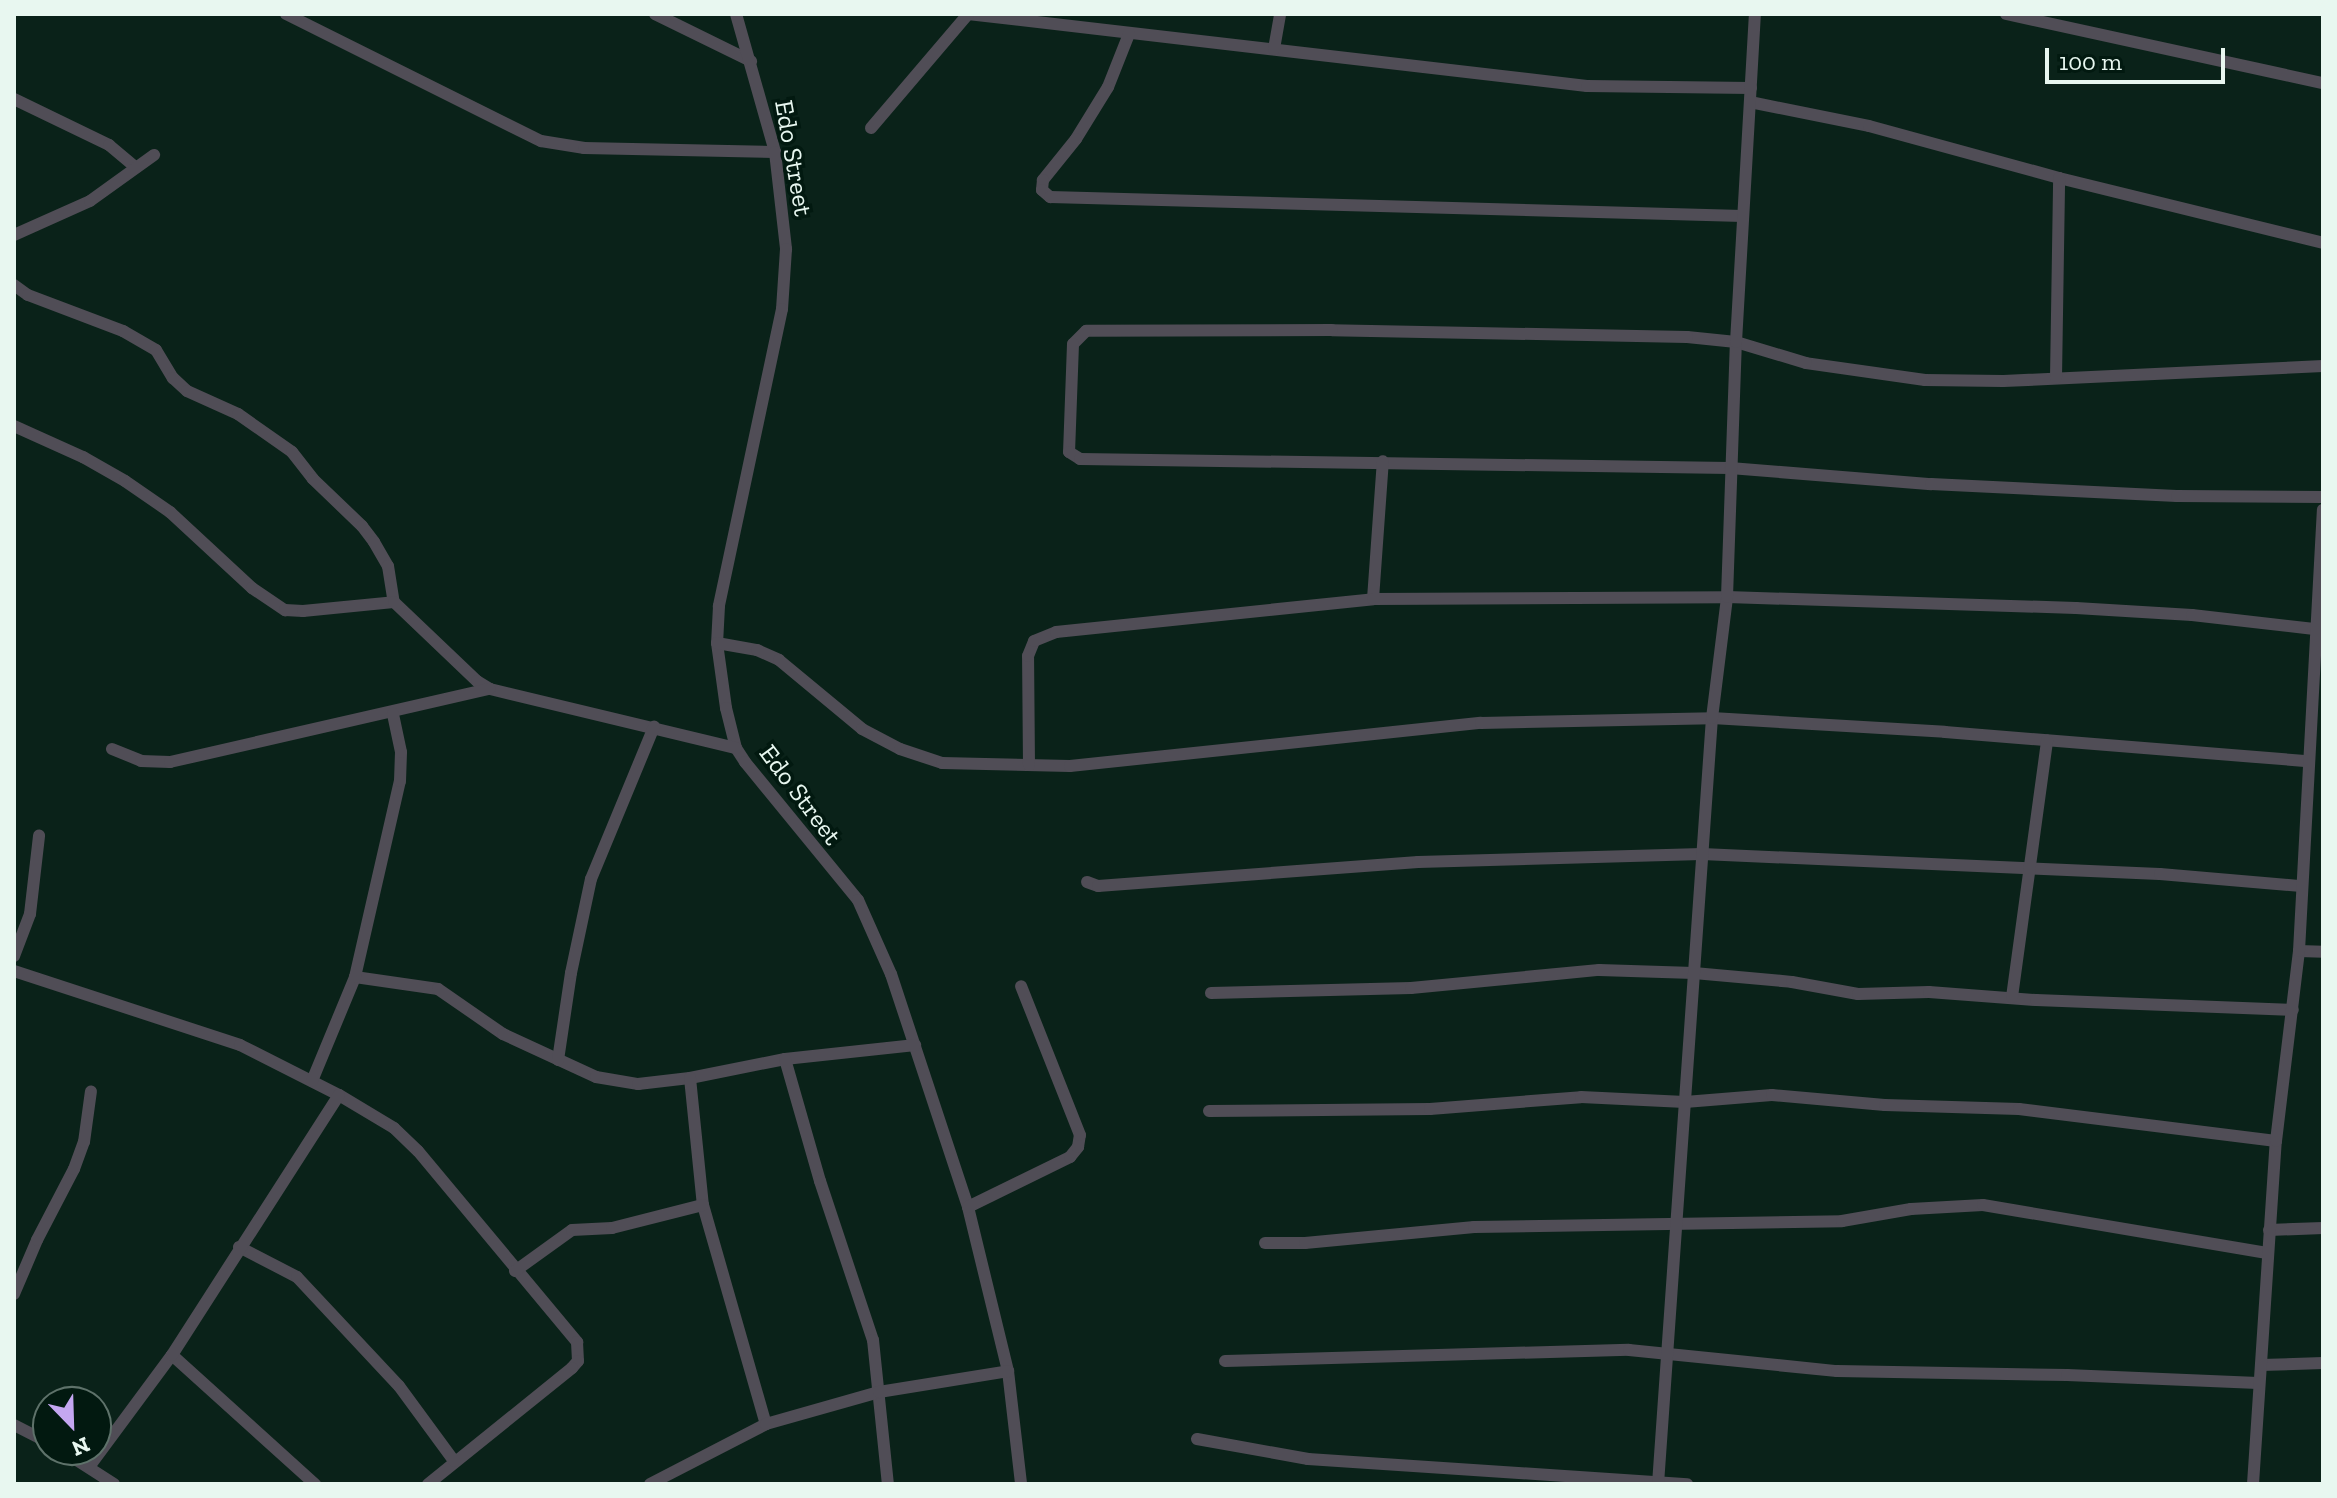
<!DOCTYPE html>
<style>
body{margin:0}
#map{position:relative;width:2337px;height:1498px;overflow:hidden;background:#0a2219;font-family:"Zilla Slab",serif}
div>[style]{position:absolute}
.minor>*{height:12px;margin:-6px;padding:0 6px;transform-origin:6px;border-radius:6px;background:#504d56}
span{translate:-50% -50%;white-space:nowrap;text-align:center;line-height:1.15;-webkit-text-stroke:7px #021910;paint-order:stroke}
.street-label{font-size:26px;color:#e8f7f0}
.frame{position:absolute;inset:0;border:16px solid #e8f7f0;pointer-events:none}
.north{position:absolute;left:32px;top:1386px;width:80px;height:80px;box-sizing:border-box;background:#021910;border:2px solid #5e726a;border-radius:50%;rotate:157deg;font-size:22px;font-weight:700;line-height:32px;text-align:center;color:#e8f7f0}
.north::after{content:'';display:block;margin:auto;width:28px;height:36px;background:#c4a7f1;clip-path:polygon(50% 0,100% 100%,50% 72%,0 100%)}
.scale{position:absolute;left:2045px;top:48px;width:180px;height:36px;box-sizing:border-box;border:4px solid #e8f7f0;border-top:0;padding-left:10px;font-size:24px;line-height:28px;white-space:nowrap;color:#e8f7f0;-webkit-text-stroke:6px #021910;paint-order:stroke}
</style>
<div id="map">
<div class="minor">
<i style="left:286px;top:14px;width:285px;rotate:26.5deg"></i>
<i style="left:541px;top:141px;width:44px;rotate:9.2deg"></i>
<i style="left:584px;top:148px;width:191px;rotate:1.2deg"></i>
<i style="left:655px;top:14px;width:107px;rotate:26.1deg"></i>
<i style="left:736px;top:14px;width:143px;rotate:74.2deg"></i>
<i style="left:775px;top:152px;width:98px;rotate:83.5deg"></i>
<i style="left:786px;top:249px;width:60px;rotate:93.8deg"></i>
<i style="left:782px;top:309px;width:304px;rotate:102deg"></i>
<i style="left:719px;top:606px;width:37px;rotate:93deg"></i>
<i style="left:717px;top:643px;width:66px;rotate:82.1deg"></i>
<i style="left:726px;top:708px;width:41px;rotate:76deg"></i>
<i style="left:736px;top:748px;width:17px;rotate:57deg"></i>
<i style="left:745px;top:762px;width:178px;rotate:50.7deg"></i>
<i style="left:858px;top:900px;width:81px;rotate:66deg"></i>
<i style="left:891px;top:974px;width:245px;rotate:71.7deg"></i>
<i style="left:968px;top:1207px;width:169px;rotate:76.3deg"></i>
<i style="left:1008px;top:1371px;width:114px;rotate:83.4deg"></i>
<i style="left:968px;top:14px;width:623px;rotate:6.63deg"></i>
<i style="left:1587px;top:86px;width:164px;rotate:0.7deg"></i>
<i style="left:2006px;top:14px;width:324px;rotate:12.3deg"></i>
<i style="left:1129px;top:34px;width:57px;rotate:111.6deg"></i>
<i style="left:1108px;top:87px;width:61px;rotate:121.6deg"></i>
<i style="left:1076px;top:139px;width:53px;rotate:128.8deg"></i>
<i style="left:1043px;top:180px;width:10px;rotate:96deg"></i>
<i style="left:1042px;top:190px;width:11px;rotate:41deg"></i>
<i style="left:1050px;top:197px;width:693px;rotate:1.57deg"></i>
<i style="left:1274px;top:49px;width:36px;rotate:-80deg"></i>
<i style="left:14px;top:99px;width:106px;rotate:25.8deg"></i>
<i style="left:109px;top:145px;width:35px;rotate:40deg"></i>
<i style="left:1750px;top:102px;width:121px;rotate:11.4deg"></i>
<i style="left:1869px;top:126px;width:197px;rotate:15.3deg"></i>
<i style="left:2059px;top:178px;width:272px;rotate:13.8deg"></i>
<i style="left:871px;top:128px;width:150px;rotate:-49.6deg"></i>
<i style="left:14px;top:235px;width:83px;rotate:-24.1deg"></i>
<i style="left:90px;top:201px;width:79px;rotate:-35.7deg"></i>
<i style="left:14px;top:285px;width:17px;rotate:36deg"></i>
<i style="left:28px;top:295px;width:102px;rotate:20.8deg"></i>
<i style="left:123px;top:331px;width:38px;rotate:30deg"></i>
<i style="left:156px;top:350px;width:33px;rotate:59deg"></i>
<i style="left:173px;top:378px;width:19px;rotate:43deg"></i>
<i style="left:187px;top:391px;width:56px;rotate:24.3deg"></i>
<i style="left:238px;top:414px;width:66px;rotate:35.1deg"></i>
<i style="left:292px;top:452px;width:34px;rotate:52deg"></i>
<i style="left:313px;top:479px;width:68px;rotate:43.8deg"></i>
<i style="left:362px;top:526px;width:20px;rotate:53deg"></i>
<i style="left:374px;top:542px;width:28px;rotate:60deg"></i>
<i style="left:388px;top:566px;width:36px;rotate:81deg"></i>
<i style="left:2323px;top:366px;width:320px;rotate:177.3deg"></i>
<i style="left:2003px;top:381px;width:78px;rotate:-179.3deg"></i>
<i style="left:1925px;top:380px;width:120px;rotate:-171.9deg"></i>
<i style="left:1806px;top:363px;width:73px;rotate:-163.3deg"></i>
<i style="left:1736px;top:342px;width:49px;rotate:-174.2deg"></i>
<i style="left:1687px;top:337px;width:355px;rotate:-178.9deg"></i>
<i style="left:1332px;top:330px;width:246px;rotate:179.8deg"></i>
<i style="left:1086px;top:331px;width:18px;rotate:135deg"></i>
<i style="left:1073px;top:344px;width:108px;rotate:92.1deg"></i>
<i style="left:1069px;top:452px;width:13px;rotate:32deg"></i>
<i style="left:1080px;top:459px;width:650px;rotate:0.79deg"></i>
<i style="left:1730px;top:468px;width:202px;rotate:4.6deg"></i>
<i style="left:1931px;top:484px;width:246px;rotate:2.8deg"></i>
<i style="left:2177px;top:496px;width:146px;rotate:0.4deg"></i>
<i style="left:2056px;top:378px;width:200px;rotate:-89.1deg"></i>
<i style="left:14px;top:426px;width:76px;rotate:24.2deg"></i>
<i style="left:83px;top:457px;width:48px;rotate:29.7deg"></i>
<i style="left:125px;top:481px;width:55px;rotate:34.6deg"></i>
<i style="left:170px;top:512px;width:112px;rotate:42.8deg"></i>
<i style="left:252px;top:588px;width:40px;rotate:34deg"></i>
<i style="left:285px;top:610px;width:18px;rotate:3deg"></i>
<i style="left:303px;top:611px;width:91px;rotate:-5.6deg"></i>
<i style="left:394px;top:602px;width:115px;rotate:43.6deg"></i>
<i style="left:477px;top:681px;width:15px;rotate:32deg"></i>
<i style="left:490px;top:689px;width:253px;rotate:13.5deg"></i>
<i style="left:1373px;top:599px;width:138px;rotate:-85.9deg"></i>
<i style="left:717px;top:643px;width:41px;rotate:9.9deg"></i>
<i style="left:757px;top:650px;width:24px;rotate:24deg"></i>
<i style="left:779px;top:660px;width:108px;rotate:39.7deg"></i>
<i style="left:862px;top:729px;width:43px;rotate:27.8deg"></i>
<i style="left:900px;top:749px;width:44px;rotate:18.4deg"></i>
<i style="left:942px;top:763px;width:128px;rotate:1.3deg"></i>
<i style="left:1070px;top:766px;width:413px;rotate:-6deg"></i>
<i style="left:1481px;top:723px;width:231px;rotate:-1.2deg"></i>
<i style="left:1712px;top:718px;width:233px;rotate:3.4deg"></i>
<i style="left:1945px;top:732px;width:364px;rotate:4.6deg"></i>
<i style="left:112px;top:749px;width:31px;rotate:22deg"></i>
<i style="left:141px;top:761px;width:29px;rotate:2deg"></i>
<i style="left:170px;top:762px;width:328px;rotate:-12.9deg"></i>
<i style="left:1029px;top:765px;width:109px;rotate:-90.5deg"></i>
<i style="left:1028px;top:656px;width:16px;rotate:-68deg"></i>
<i style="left:1034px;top:641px;width:24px;rotate:-22deg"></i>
<i style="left:1056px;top:632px;width:319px;rotate:-5.9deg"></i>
<i style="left:1373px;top:599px;width:354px;rotate:-0.3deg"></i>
<i style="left:1727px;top:597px;width:349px;rotate:1.8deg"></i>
<i style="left:2076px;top:608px;width:116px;rotate:3.5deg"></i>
<i style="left:2192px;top:615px;width:123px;rotate:6.5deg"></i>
<i style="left:1087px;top:882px;width:12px;rotate:20deg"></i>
<i style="left:1098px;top:886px;width:321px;rotate:-4.3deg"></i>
<i style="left:1418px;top:862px;width:284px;rotate:-1.6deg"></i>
<i style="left:1702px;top:854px;width:458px;rotate:2.5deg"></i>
<i style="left:2160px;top:874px;width:142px;rotate:4.9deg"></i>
<i style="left:2299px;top:951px;width:24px;rotate:2deg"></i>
<i style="left:14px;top:956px;width:45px;rotate:-69.1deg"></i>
<i style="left:30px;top:914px;width:79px;rotate:-83.4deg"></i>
<i style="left:14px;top:971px;width:238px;rotate:18.1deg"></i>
<i style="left:240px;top:1045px;width:111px;rotate:26.8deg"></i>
<i style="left:339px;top:1095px;width:64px;rotate:31deg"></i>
<i style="left:394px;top:1128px;width:33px;rotate:44deg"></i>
<i style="left:418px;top:1151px;width:249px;rotate:50.2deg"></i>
<i style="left:577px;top:1342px;width:19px;rotate:87deg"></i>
<i style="left:578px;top:1361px;width:9px;rotate:131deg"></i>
<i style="left:572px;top:1368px;width:185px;rotate:141.1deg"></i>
<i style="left:355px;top:977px;width:84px;rotate:8.2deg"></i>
<i style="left:438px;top:989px;width:79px;rotate:34.7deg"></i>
<i style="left:503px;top:1034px;width:102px;rotate:24.8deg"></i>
<i style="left:596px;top:1077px;width:43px;rotate:9.5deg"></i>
<i style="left:638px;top:1084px;width:52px;rotate:-6.6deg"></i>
<i style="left:690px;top:1078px;width:97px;rotate:-11.3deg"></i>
<i style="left:785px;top:1059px;width:131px;rotate:-6.1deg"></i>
<i style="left:1211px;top:993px;width:200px;rotate:-1.4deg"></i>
<i style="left:1411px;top:988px;width:189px;rotate:-5.5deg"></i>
<i style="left:1599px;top:970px;width:95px;rotate:1.8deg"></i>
<i style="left:1694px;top:973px;width:98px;rotate:5.2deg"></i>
<i style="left:1792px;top:982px;width:67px;rotate:10.3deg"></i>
<i style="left:1858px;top:994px;width:71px;rotate:-1.6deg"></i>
<i style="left:1929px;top:992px;width:107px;rotate:4.3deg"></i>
<i style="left:2036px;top:1000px;width:257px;rotate:2.2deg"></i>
<i style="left:2012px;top:997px;width:259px;rotate:-82.2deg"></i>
<i style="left:785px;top:1059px;width:127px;rotate:74deg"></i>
<i style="left:820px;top:1181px;width:168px;rotate:71.6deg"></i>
<i style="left:873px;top:1340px;width:145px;rotate:84.1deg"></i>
<i style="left:558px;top:1060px;width:88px;rotate:-81.5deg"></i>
<i style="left:571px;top:973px;width:96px;rotate:-78deg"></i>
<i style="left:591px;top:879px;width:165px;rotate:-67.5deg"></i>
<i style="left:690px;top:1078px;width:128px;rotate:84.2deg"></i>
<i style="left:703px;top:1205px;width:228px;rotate:74deg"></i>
<i style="left:312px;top:1081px;width:113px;rotate:-67.5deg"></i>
<i style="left:355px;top:977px;width:201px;rotate:-77.1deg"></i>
<i style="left:400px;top:781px;width:29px;rotate:-88deg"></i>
<i style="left:401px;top:752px;width:39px;rotate:-102deg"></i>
<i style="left:1209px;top:1111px;width:221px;rotate:-0.5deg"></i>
<i style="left:1430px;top:1109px;width:151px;rotate:-4.5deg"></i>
<i style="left:1581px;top:1097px;width:104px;rotate:2.8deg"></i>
<i style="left:1685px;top:1102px;width:87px;rotate:-4.6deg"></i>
<i style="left:1772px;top:1095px;width:113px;rotate:5.1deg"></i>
<i style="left:1885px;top:1105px;width:134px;rotate:1.7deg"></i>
<i style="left:2019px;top:1109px;width:259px;rotate:7.1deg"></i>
<i style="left:968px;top:1207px;width:114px;rotate:-26.1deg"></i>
<i style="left:1070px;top:1157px;width:13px;rotate:-51deg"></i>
<i style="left:1078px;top:1147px;width:12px;rotate:-81deg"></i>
<i style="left:1080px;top:1135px;width:160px;rotate:-111.6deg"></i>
<i style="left:2269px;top:1230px;width:54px;rotate:-2.1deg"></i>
<i style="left:1265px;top:1243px;width:40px"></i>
<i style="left:1305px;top:1243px;width:170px;rotate:-5.4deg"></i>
<i style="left:1474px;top:1227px;width:368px;rotate:-0.9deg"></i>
<i style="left:1842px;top:1221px;width:70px;rotate:-9.9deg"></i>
<i style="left:1911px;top:1209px;width:72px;rotate:-3.2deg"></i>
<i style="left:1983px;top:1205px;width:288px;rotate:9.6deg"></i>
<i style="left:239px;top:1247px;width:65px;rotate:27.3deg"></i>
<i style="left:297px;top:1277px;width:149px;rotate:46.9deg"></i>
<i style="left:399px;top:1386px;width:93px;rotate:53.7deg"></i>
<i style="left:515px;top:1271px;width:70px;rotate:-35.7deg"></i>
<i style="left:572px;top:1230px;width:40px;rotate:-2.9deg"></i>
<i style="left:612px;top:1228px;width:94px;rotate:-14.2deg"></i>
<i style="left:14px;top:1294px;width:59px;rotate:-66.9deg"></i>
<i style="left:37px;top:1240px;width:80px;rotate:-62.5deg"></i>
<i style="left:74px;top:1169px;width:29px;rotate:-70deg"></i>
<i style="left:84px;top:1142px;width:51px;rotate:-82.2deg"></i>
<i style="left:172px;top:1355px;width:193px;rotate:42.1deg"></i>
<i style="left:1225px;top:1361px;width:404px;rotate:-1.6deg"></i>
<i style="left:1629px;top:1350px;width:209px;rotate:5.8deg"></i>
<i style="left:1837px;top:1371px;width:230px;rotate:1deg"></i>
<i style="left:2067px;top:1375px;width:191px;rotate:2.4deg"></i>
<i style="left:2261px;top:1365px;width:62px;rotate:-1.8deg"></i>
<i style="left:14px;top:1425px;width:38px;rotate:27deg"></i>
<i style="left:1197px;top:1439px;width:113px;rotate:10.2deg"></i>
<i style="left:1308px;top:1459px;width:380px;rotate:3.8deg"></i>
<i style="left:61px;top:1450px;width:63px;rotate:32.7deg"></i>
<i style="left:89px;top:1467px;width:139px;rotate:-53.5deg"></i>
<i style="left:172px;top:1355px;width:309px;rotate:-57.3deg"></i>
<i style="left:650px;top:1484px;width:131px;rotate:-27.3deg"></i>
<i style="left:766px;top:1424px;width:117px;rotate:-15.8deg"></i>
<i style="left:879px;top:1392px;width:131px;rotate:-9.2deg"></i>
<i style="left:1658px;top:1484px;width:768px;rotate:-85.97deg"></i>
<i style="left:1712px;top:718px;width:122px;rotate:-82.9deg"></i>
<i style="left:1727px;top:597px;width:255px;rotate:-88deg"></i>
<i style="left:1736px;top:342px;width:329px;rotate:-86.7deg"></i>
<i style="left:2253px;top:1484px;width:344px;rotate:-86.2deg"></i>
<i style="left:2276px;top:1141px;width:191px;rotate:-83.1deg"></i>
<i style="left:2299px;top:951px;width:442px;rotate:-86.9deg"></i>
</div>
<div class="street-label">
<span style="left:793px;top:158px;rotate:80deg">Edo Street</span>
<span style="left:800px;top:795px;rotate:53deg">Edo Street</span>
</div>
<div class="frame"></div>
<div class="north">N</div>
<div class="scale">100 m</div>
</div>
